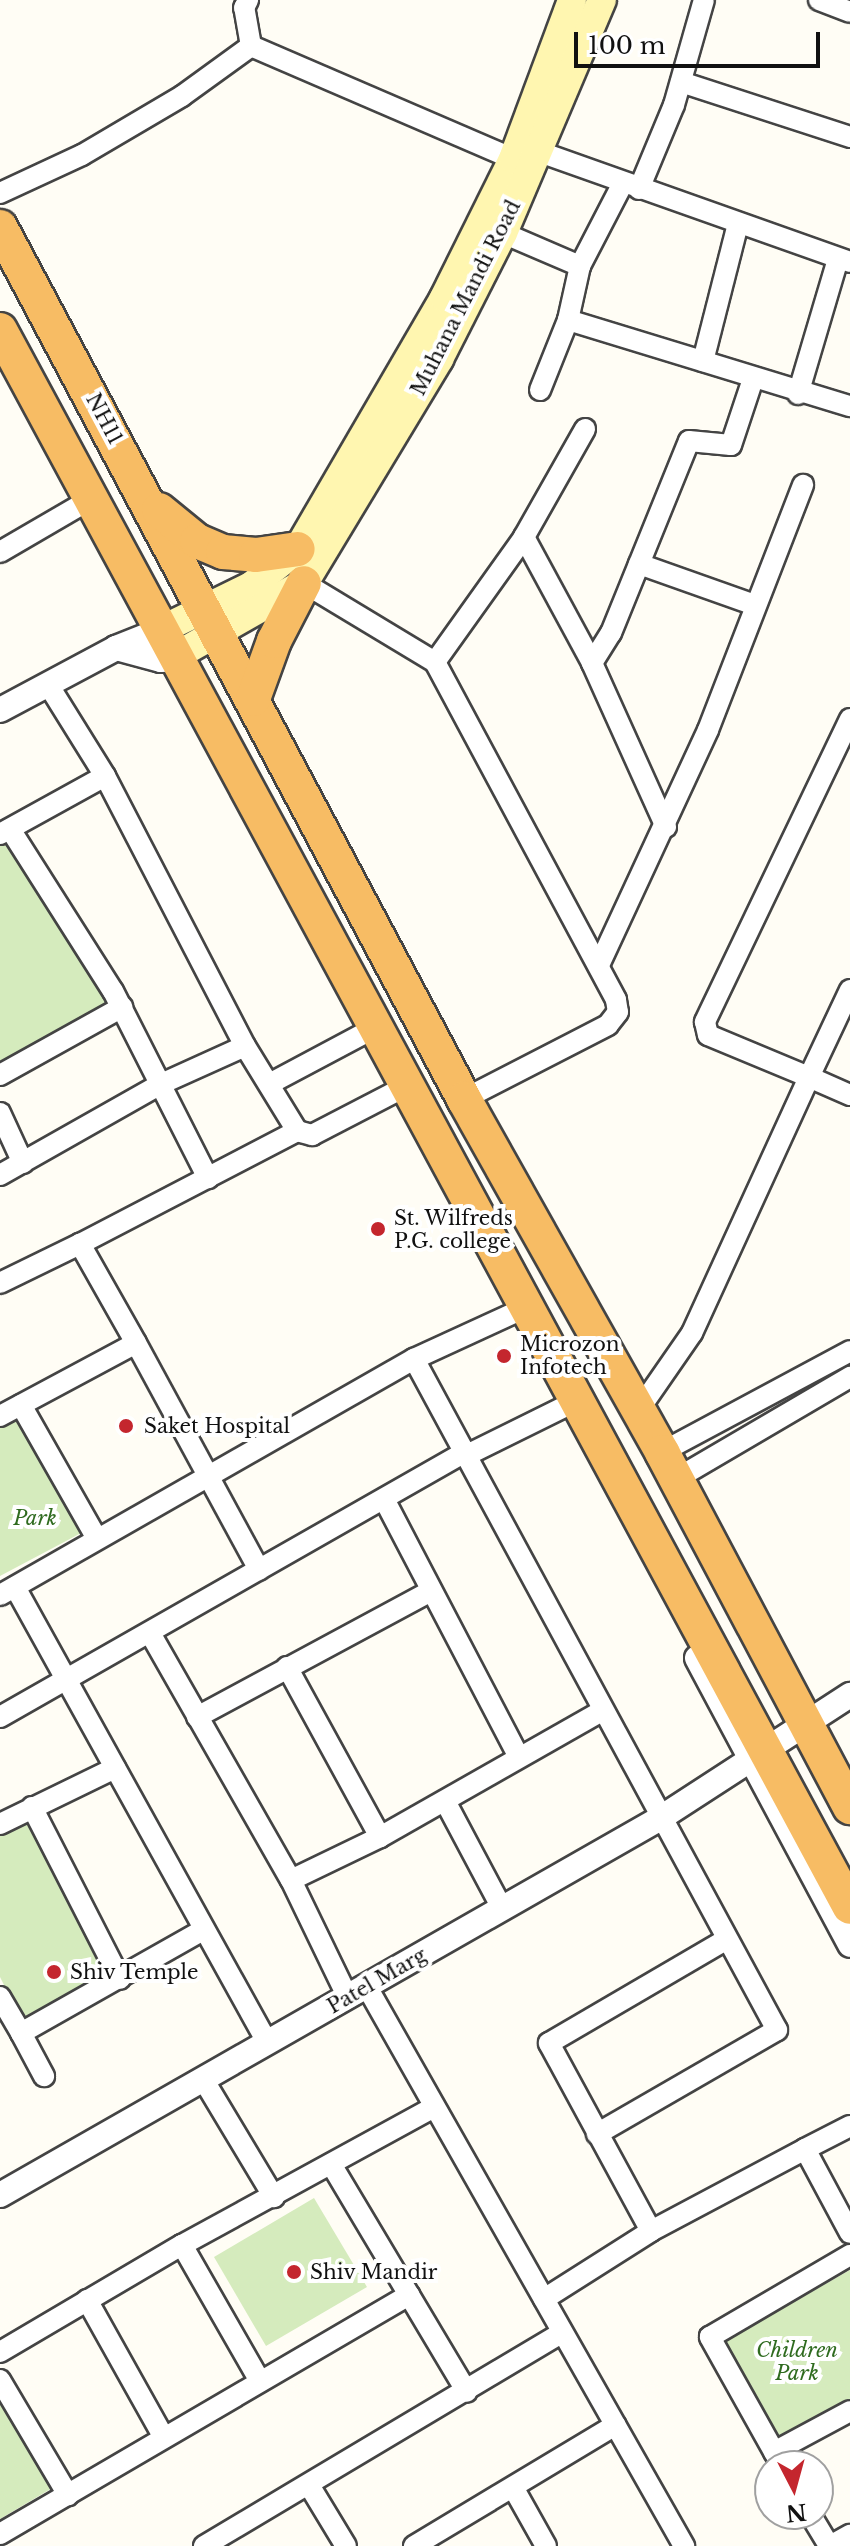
<!DOCTYPE html>
<style>
body{margin:0}
#map{position:relative;width:850px;height:2546px;overflow:hidden;background:#fffdf5;font-family:"Libre Baskerville",serif}
div>[style]{position:absolute}
.green>*{inset:0;background:#d5ebbd}
.roads{filter:drop-shadow(2px 0 #444) drop-shadow(-2px 0 #444) drop-shadow(0 2px #444) drop-shadow(0 -2px #444)}
.minor>*{height:20px;margin:-10px;padding:0 10px;transform-origin:10px;border-radius:10px;background:#fff}
.tertiary>*{height:24px;margin:-12px;padding:0 12px;transform-origin:12px;border-radius:12px;background:#fff}
.secondary>*{height:28px;margin:-14px;padding:0 14px;transform-origin:14px;border-radius:14px;background:#fff6b0}
.trunk>*{height:34px;margin:-17px;padding:0 17px;transform-origin:17px;border-radius:17px;background:#f7bc64}
.dots>*{width:22px;height:22px;translate:-50% -50%;box-sizing:border-box;border:4px solid #fff;border-radius:50%}
span{translate:-50% -50%;white-space:nowrap;text-align:center;line-height:1.15;-webkit-text-stroke:8px #fff;paint-order:stroke}
.street-label{font-size:20px;color:#111}
.poi-label{font-size:20px;color:#111}
.left{translate:0 -50%;text-align:left}
.park-label{font-size:20px;color:#2f6b1f;font-style:italic}
.north{position:absolute;left:754px;top:2450px;width:80px;height:80px;box-sizing:border-box;background:#fff;border:2px solid #a0a0a0;border-radius:50%;rotate:174deg;font-size:22px;font-weight:700;line-height:32px;text-align:center;color:#111}
.north::after{content:'';display:block;margin:auto;width:28px;height:36px;background:#c4262e;clip-path:polygon(50% 0,100% 100%,50% 72%,0 100%)}
.scale{position:absolute;left:574px;top:32px;width:246px;height:36px;box-sizing:border-box;border:4px solid #111;border-top:0;padding-left:10px;font-size:24px;line-height:28px;white-space:nowrap;color:#111;-webkit-text-stroke:6px #fff;paint-order:stroke}
</style>
<div id="map">
<div class="green">
<i style="clip-path:polygon(10px 829px,122px 1007px,0 1075px,0 834px)"></i>
<i style="clip-path:polygon(18px 1418px,83px 1532px,0 1576px,0 1427px)"></i>
<i style="clip-path:polygon(29px 1821px,108px 1977px,23px 2023px,0 1977px,0 1835px)"></i>
<i style="clip-path:polygon(314px 2198px,367px 2287px,266px 2346px,214px 2257px)"></i>
<i style="clip-path:polygon(850px 2270px,850px 2400px,781px 2439px,725px 2341px)"></i>
<i style="clip-path:polygon(0 2396px,54px 2487px,0 2519px)"></i>
</div>
<div class="roads">
<div class="minor">
<i style="left:819px;top:0;width:33px;rotate:21deg"></i>
<i style="left:251px;top:46px;width:296px;rotate:23.3deg"></i>
<i style="left:681px;top:82px;width:178px;rotate:18deg"></i>
<i style="left:537px;top:151px;width:332px;rotate:19.5deg"></i>
<i style="left:639px;top:189px;width:91px;rotate:-67.4deg"></i>
<i style="left:674px;top:105px;width:109px;rotate:-74.1deg"></i>
<i style="left:0;top:193px;width:90px;rotate:-24.9deg"></i>
<i style="left:82px;top:155px;width:116px;rotate:-30.5deg"></i>
<i style="left:182px;top:96px;width:85px;rotate:-35.9deg"></i>
<i style="left:251px;top:46px;width:39px;rotate:-100deg"></i>
<i style="left:244px;top:8px;width:9px;rotate:-63deg"></i>
<i style="left:503px;top:233px;width:84px;rotate:23.2deg"></i>
<i style="left:568px;top:320px;width:295px;rotate:17deg"></i>
<i style="left:703px;top:361px;width:141px;rotate:-75.7deg"></i>
<i style="left:540px;top:390px;width:75px;rotate:-68.2deg"></i>
<i style="left:568px;top:320px;width:55px;rotate:-77.5deg"></i>
<i style="left:580px;top:266px;width:93px;rotate:-62.6deg"></i>
<i style="left:798px;top:394px;width:141px;rotate:-73.5deg"></i>
<i style="left:524px;top:537px;width:143px;rotate:61.6deg"></i>
<i style="left:0;top:552px;width:91px;rotate:-30.2deg"></i>
<i style="left:639px;top:564px;width:123px;rotate:19.5deg"></i>
<i style="left:304px;top:583px;width:153px;rotate:31.1deg"></i>
<i style="left:435px;top:662px;width:383px;rotate:61.8deg"></i>
<i style="left:616px;top:1000px;width:12px;rotate:81deg"></i>
<i style="left:618px;top:1012px;width:16px;rotate:128deg"></i>
<i style="left:608px;top:1025px;width:162px;rotate:152.8deg"></i>
<i style="left:435px;top:662px;width:153px;rotate:-54.5deg"></i>
<i style="left:524px;top:537px;width:124px;rotate:-60.5deg"></i>
<i style="left:49px;top:686px;width:106px;rotate:58.1deg"></i>
<i style="left:105px;top:776px;width:304px;rotate:62.6deg"></i>
<i style="left:245px;top:1046px;width:100px;rotate:58.5deg"></i>
<i style="left:850px;top:719px;width:336px;rotate:115.6deg"></i>
<i style="left:705px;top:1022px;width:13px;rotate:77deg"></i>
<i style="left:708px;top:1035px;width:109px;rotate:22.6deg"></i>
<i style="left:809px;top:1077px;width:96px;rotate:-64.8deg"></i>
<i style="left:666px;top:827px;width:180px;rotate:-114.3deg"></i>
<i style="left:592px;top:663px;width:36px;rotate:-58deg"></i>
<i style="left:611px;top:633px;width:207px;rotate:-67.9deg"></i>
<i style="left:689px;top:441px;width:42px;rotate:5.4deg"></i>
<i style="left:731px;top:445px;width:70px;rotate:-71.6deg"></i>
<i style="left:10px;top:829px;width:192px;rotate:57.6deg"></i>
<i style="left:113px;top:991px;width:210px;rotate:63.1deg"></i>
<i style="left:0;top:834px;width:120px;rotate:-28.9deg"></i>
<i style="left:599px;top:965px;width:259px;rotate:-65.1deg"></i>
<i style="left:708px;top:730px;width:263px;rotate:-68.8deg"></i>
<i style="left:0;top:1075px;width:140px;rotate:-29.1deg"></i>
<i style="left:271px;top:1083px;width:104px;rotate:-28deg"></i>
<i style="left:0;top:1113px;width:55px;rotate:65.3deg"></i>
<i style="left:0;top:1175px;width:185px;rotate:-29.5deg"></i>
<i style="left:161px;top:1084px;width:92px;rotate:-24.3deg"></i>
<i style="left:0;top:1283px;width:89px;rotate:-26deg"></i>
<i style="left:136px;top:1343px;width:258px;rotate:61.5deg"></i>
<i style="left:414px;top:1359px;width:763px;rotate:61.59deg"></i>
<i style="left:777px;top:2030px;width:208px;rotate:150deg"></i>
<i style="left:21px;top:1405px;width:152px;rotate:60.4deg"></i>
<i style="left:638px;top:1411px;width:95px;rotate:-55.3deg"></i>
<i style="left:692px;top:1333px;width:281px;rotate:-65.4deg"></i>
<i style="left:809px;top:1077px;width:45px;rotate:23.7deg"></i>
<i style="left:0;top:1416px;width:154px;rotate:-28.2deg"></i>
<i style="left:136px;top:1343px;width:114px;rotate:-119.5deg"></i>
<i style="left:80px;top:1244px;width:245px;rotate:-27.5deg"></i>
<i style="left:297px;top:1131px;width:16px;rotate:15deg"></i>
<i style="left:312px;top:1135px;width:93px;rotate:-27.4deg"></i>
<i style="left:662px;top:1452px;width:213px;rotate:-28.2deg"></i>
<i style="left:469px;top:1454px;width:106px;rotate:-26.3deg"></i>
<i style="left:676px;top:1479px;width:202px;rotate:-30.4deg"></i>
<i style="left:384px;top:1499px;width:291px;rotate:62.4deg"></i>
<i style="left:15px;top:1587px;width:520px;rotate:61.02deg"></i>
<i style="left:0;top:1595px;width:477px;rotate:-29.7deg"></i>
<i style="left:414px;top:1359px;width:124px;rotate:-24.7deg"></i>
<i style="left:150px;top:1633px;width:284px;rotate:60.3deg"></i>
<i style="left:291px;top:1880px;width:131px;rotate:64.2deg"></i>
<i style="left:287px;top:1667px;width:194px;rotate:61.3deg"></i>
<i style="left:0;top:1717px;width:537px;rotate:-29.67deg"></i>
<i style="left:197px;top:1717px;width:266px;rotate:-28.3deg"></i>
<i style="left:445px;top:1801px;width:123px;rotate:62deg"></i>
<i style="left:32px;top:1807px;width:193px;rotate:62.9deg"></i>
<i style="left:0;top:1824px;width:128px;rotate:-26deg"></i>
<i style="left:291px;top:1880px;width:99px;rotate:-25.8deg"></i>
<i style="left:380px;top:1837px;width:255px;rotate:-29.6deg"></i>
<i style="left:367px;top:1987px;width:643px;rotate:60.44deg"></i>
<i style="left:0;top:1997px;width:42px;rotate:59.7deg"></i>
<i style="left:21px;top:2033px;width:209px;rotate:-29.5deg"></i>
<i style="left:21px;top:2033px;width:49px;rotate:61.9deg"></i>
<i style="left:203px;top:2079px;width:138px;rotate:59deg"></i>
<i style="left:850px;top:2126px;width:51px;rotate:152.9deg"></i>
<i style="left:805px;top:2149px;width:95px;rotate:61.8deg"></i>
<i style="left:331px;top:2164px;width:265px;rotate:59.2deg"></i>
<i style="left:651px;top:2231px;width:214px;rotate:-118.5deg"></i>
<i style="left:549px;top:2043px;width:206px;rotate:-30.3deg"></i>
<i style="left:182px;top:2245px;width:157px;rotate:60.2deg"></i>
<i style="left:544px;top:2299px;width:127px;rotate:-32.4deg"></i>
<i style="left:651px;top:2231px;width:174px;rotate:-28deg"></i>
<i style="left:87px;top:2300px;width:156px;rotate:60.8deg"></i>
<i style="left:0;top:2352px;width:211px;rotate:-30.5deg"></i>
<i style="left:182px;top:2245px;width:287px;rotate:-28.7deg"></i>
<i style="left:0;top:2380px;width:134px;rotate:59.4deg"></i>
<i style="left:774px;top:2452px;width:86px;rotate:-28.3deg"></i>
<i style="left:782px;top:2466px;width:148px;rotate:-119.2deg"></i>
<i style="left:710px;top:2337px;width:162px;rotate:-30.4deg"></i>
<i style="left:309px;top:2485px;width:71px;rotate:58.8deg"></i>
<i style="left:514px;top:2489px;width:65px;rotate:60.7deg"></i>
<i style="left:810px;top:2514px;width:37px;rotate:59deg"></i>
<i style="left:0;top:2534px;width:474px;rotate:-30.3deg"></i>
<i style="left:204px;top:2546px;width:417px;rotate:-30.8deg"></i>
<i style="left:414px;top:2546px;width:235px;rotate:-31deg"></i>
<i style="left:830px;top:2546px;width:23px;rotate:-29deg"></i>
</div>
<div class="tertiary">
<i style="left:116px;top:648px;width:47px;rotate:14.9deg"></i>
<i style="left:161px;top:660px;width:16px;rotate:-15deg"></i>
<i style="left:0;top:710px;width:132px;rotate:-28.1deg"></i>
<i style="left:116px;top:648px;width:48px;rotate:-21.8deg"></i>
<i style="left:697px;top:1658px;width:325px;rotate:61.9deg"></i>
<i style="left:0;top:2195px;width:759px;rotate:-29.71deg"></i>
<i style="left:659px;top:1819px;width:228px;rotate:-33deg"></i>
</div>
<div class="secondary">
<i style="left:161px;top:630px;width:100px;rotate:-26.1deg"></i>
<i style="left:251px;top:586px;width:60px;rotate:-38.2deg"></i>
<i style="left:298px;top:549px;width:290px;rotate:-59.8deg"></i>
<i style="left:444px;top:298px;width:155px;rotate:-63.6deg"></i>
<i style="left:513px;top:159px;width:170px;rotate:-69.6deg"></i>
<i style="left:176px;top:656px;width:147px;rotate:-29.7deg"></i>
<i style="left:304px;top:583px;width:262px;rotate:-58.9deg"></i>
<i style="left:439px;top:359px;width:141px;rotate:-63.1deg"></i>
<i style="left:503px;top:233px;width:253px;rotate:-67deg"></i>
</div>
<div class="trunk">
<i style="left:0;top:227px;width:988px;rotate:61.98deg"></i>
<i style="left:464px;top:1099px;width:405px;rotate:60.7deg"></i>
<i style="left:662px;top:1452px;width:402px;rotate:62.1deg"></i>
<i style="left:0;top:330px;width:1791px;rotate:61.68deg"></i>
<i style="left:159px;top:510px;width:49px;rotate:39.2deg"></i>
<i style="left:197px;top:541px;width:28px;rotate:23deg"></i>
<i style="left:223px;top:552px;width:33px;rotate:5deg"></i>
<i style="left:256px;top:555px;width:42px;rotate:-8.1deg"></i>
<i style="left:253px;top:699px;width:62px;rotate:-70.1deg"></i>
<i style="left:274px;top:641px;width:65px;rotate:-62.7deg"></i>
</div>
</div>
<div class="dots">
<i style="left:378px;top:1229px;background:#c4262e"></i>
<i style="left:504px;top:1356px;background:#c4262e"></i>
<i style="left:126px;top:1426px;background:#c4262e"></i>
<i style="left:54px;top:1972px;background:#c4262e"></i>
<i style="left:294px;top:2272px;background:#c4262e"></i>
</div>
<div class="street-label">
<span style="left:466px;top:298px;rotate:-63deg">Muhana Mandi Road</span>
<span style="left:104px;top:419px;rotate:62deg">NH11</span>
<span style="left:377px;top:1981px;rotate:-30deg">Patel Marg</span>
</div>
<div class="poi-label">
<span class="left" style="left:394px;top:1230px">St. Wilfreds<br>P.G. college</span>
<span class="left" style="left:520px;top:1356px">Microzon<br>Infotech</span>
<span class="left" style="left:144px;top:1426px">Saket Hospital</span>
<span class="left" style="left:70px;top:1972px">Shiv Temple</span>
<span class="left" style="left:310px;top:2272px">Shiv Mandir</span>
</div>
<div class="park-label">
<span style="left:35px;top:1518px">Park</span>
<span style="left:797px;top:2362px">Children<br>Park</span>
</div>
<div class="north">N</div>
<div class="scale">100 m</div>
</div>
